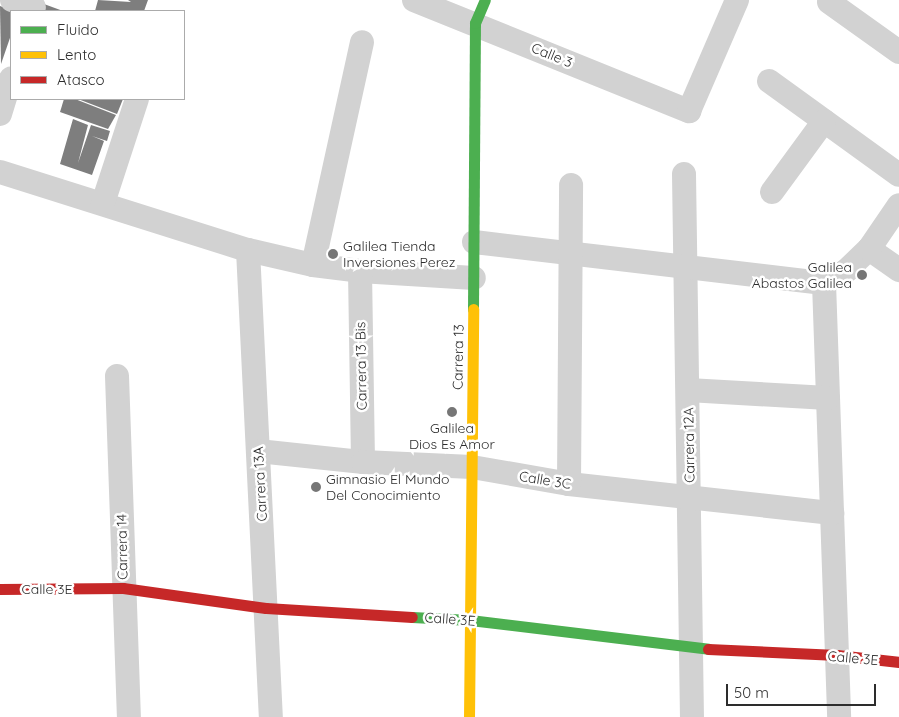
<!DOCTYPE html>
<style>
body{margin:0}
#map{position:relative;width:899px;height:717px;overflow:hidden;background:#fff;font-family:Quicksand,sans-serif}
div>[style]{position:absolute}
.building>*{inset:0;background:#7e7e7e}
.street>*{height:24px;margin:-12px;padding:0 12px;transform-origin:12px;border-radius:12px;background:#d2d2d2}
.fast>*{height:11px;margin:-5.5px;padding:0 5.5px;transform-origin:5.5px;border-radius:5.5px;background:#4caf50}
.slow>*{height:11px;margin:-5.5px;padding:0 5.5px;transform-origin:5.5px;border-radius:5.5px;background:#ffc107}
.jam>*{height:11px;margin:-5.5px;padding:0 5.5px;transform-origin:5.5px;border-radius:5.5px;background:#c62828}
.dots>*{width:14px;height:14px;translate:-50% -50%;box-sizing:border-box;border:2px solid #fff;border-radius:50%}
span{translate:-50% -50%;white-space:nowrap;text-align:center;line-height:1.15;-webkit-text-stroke:5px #fff;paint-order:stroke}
.street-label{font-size:14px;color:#2d2d2d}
.poi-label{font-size:14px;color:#2d2d2d}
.left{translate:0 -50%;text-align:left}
.right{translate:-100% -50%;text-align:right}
.legend{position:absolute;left:10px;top:10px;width:175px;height:90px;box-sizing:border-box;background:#fff;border:1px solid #ababab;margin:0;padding:6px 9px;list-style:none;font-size:15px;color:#2d2d2d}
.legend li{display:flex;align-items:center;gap:10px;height:25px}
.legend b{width:25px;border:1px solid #ababab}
.scale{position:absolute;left:726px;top:684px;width:150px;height:22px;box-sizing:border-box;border:2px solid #2d2d2d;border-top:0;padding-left:6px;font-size:15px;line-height:18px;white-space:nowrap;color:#2d2d2d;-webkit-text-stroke:4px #fff;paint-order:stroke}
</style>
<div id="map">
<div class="building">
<i style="clip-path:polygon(98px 0,131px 2px,128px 0,148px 0,144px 11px,95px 11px)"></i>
<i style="clip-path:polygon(44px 4px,63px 11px,42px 11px)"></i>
<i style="clip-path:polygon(0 6px,11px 10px,11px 35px,1px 64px)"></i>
<i style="clip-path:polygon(64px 99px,75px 99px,116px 115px,108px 129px,60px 112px)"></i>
<i style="clip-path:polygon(78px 99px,123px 99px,117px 114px)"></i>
<i style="clip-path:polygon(73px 119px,88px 125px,78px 163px,91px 125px,110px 131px,107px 141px,92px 136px,104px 141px,92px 175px,60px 164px)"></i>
</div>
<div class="street">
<i style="left:12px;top:0;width:23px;rotate:18deg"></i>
<i style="left:414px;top:0;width:297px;rotate:22deg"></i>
<i style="left:689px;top:111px;width:121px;rotate:-66.6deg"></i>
<i style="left:829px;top:2px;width:86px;rotate:35.5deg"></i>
<i style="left:769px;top:81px;width:160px;rotate:35.9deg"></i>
<i style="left:0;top:114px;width:37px;rotate:-73deg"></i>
<i style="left:0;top:172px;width:260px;rotate:17.5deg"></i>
<i style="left:248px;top:250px;width:67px;rotate:13deg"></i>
<i style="left:313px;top:265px;width:47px;rotate:7.3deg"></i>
<i style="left:360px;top:271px;width:114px;rotate:3.5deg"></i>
<i style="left:684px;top:174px;width:543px;rotate:89.16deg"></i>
<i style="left:772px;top:192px;width:88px;rotate:-53.8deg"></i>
<i style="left:103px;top:203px;width:109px;rotate:-71.9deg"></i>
<i style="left:474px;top:242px;width:352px;rotate:6.7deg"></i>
<i style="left:869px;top:249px;width:37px;rotate:35deg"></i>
<i style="left:248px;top:250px;width:468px;rotate:87.2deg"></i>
<i style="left:313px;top:265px;width:228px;rotate:-77.6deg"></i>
<i style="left:360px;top:271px;width:191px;rotate:89.1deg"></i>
<i style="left:824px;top:283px;width:434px;rotate:88deg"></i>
<i style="left:824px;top:283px;width:26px;rotate:-29deg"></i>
<i style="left:847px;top:270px;width:30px;rotate:-44deg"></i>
<i style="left:869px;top:249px;width:53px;rotate:-55.7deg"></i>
<i style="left:117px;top:376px;width:341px;rotate:88deg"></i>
<i style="left:688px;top:390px;width:140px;rotate:3.3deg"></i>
<i style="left:258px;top:451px;width:106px;rotate:6deg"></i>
<i style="left:363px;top:462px;width:109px;rotate:2.6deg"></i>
<i style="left:472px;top:467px;width:98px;rotate:9.9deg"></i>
<i style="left:569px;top:484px;width:265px;rotate:6.3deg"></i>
<i style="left:569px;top:484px;width:299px;rotate:-89.6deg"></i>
</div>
<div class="fast">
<i style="left:473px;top:309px;width:286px;rotate:-89.6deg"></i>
<i style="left:475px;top:23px;width:25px;rotate:-67deg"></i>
<i style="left:412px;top:617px;width:58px;rotate:3deg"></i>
<i style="left:470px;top:620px;width:240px;rotate:6.9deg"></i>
</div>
<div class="slow">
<i style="left:469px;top:717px;width:408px;rotate:-89.4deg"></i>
</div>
<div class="jam">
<i style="left:0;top:589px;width:123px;rotate:-0.5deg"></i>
<i style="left:123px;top:588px;width:144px;rotate:8deg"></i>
<i style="left:266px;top:608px;width:146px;rotate:3.5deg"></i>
<i style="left:708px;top:649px;width:129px;rotate:2.7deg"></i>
<i style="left:837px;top:655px;width:62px;rotate:6.4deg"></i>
</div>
<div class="dots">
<i style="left:333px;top:254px;background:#767676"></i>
<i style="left:862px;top:275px;background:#767676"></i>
<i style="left:452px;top:412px;background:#767676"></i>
<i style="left:316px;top:487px;background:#767676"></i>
</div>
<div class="street-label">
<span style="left:552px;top:55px;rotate:22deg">Calle 3</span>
<span style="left:458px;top:357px;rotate:-89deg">Carrera 13</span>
<span style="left:361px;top:366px;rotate:-91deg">Carrera 13 Bis</span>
<span style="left:689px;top:445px;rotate:-91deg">Carrera 12A</span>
<span style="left:545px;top:480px;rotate:9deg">Calle 3C</span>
<span style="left:260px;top:484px;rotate:-93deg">Carrera 13A</span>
<span style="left:122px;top:547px;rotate:-91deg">Carrera 14</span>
<span style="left:47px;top:589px">Calle 3E</span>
<span style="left:450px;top:619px;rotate:4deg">Calle 3E</span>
<span style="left:853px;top:658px;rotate:5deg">Calle 3E</span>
</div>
<div class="poi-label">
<span class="left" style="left:343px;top:254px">Galilea Tienda<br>Inversiones Perez</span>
<span class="right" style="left:852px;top:275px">Galilea<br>Abastos Galilea</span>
<span style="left:452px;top:436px">Galilea<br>Dios Es Amor</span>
<span class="left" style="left:326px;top:487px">Gimnasio El Mundo<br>Del Conocimiento</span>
</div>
<ul class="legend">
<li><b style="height:6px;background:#4caf50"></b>Fluido</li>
<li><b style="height:6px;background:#ffc107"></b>Lento</li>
<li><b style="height:6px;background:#c62828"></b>Atasco</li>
</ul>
<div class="scale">50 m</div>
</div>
